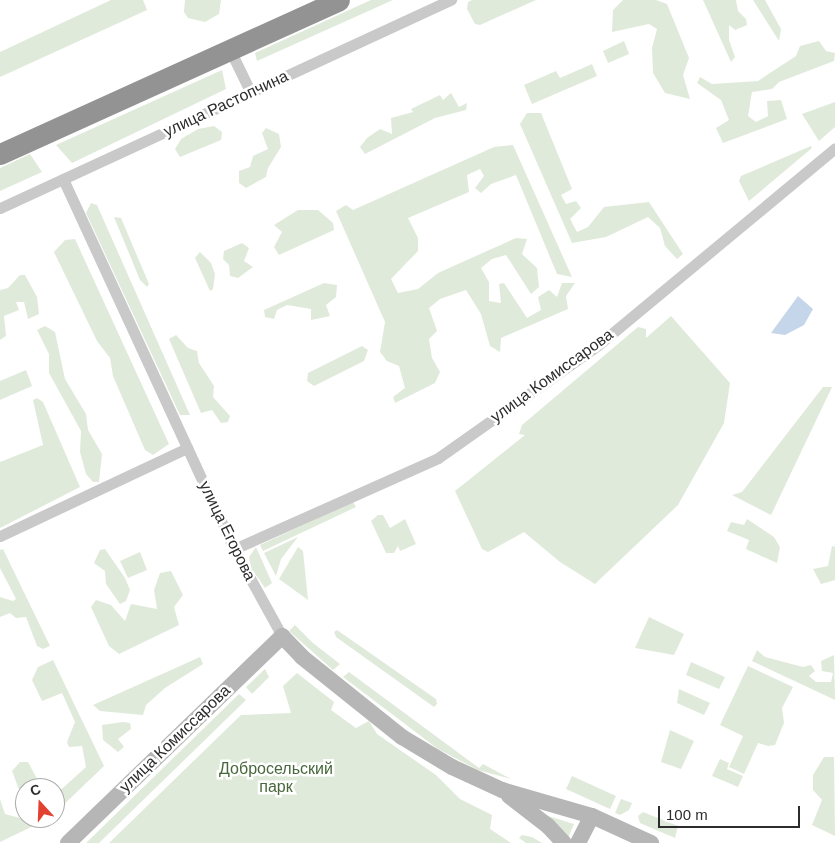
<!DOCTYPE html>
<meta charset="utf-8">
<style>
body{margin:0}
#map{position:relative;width:835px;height:843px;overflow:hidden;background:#fff;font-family:Arial,sans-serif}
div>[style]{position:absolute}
.green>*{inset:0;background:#e0eada}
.water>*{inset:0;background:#c6d6ea}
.street>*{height:11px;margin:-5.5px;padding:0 5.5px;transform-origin:5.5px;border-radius:5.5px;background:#c9c9c9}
.secondary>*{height:16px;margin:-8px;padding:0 8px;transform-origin:8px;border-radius:8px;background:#b6b6b6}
.highway>*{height:21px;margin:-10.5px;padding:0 10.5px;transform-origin:10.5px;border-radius:10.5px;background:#939393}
span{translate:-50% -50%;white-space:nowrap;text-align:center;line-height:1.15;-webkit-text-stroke:5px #fff;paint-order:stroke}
.street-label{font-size:16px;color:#2c2c2c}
.park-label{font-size:16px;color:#48673b}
.north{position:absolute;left:15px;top:778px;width:50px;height:50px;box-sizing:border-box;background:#fff;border:1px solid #ababab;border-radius:50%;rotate:340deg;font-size:14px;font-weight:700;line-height:20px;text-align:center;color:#2c2c2c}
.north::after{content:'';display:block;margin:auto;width:18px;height:22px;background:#e3412f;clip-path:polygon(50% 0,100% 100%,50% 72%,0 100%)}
.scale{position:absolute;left:658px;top:806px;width:142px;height:22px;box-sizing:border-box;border:2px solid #2c2c2c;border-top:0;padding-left:6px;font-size:15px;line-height:18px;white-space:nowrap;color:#2c2c2c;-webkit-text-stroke:4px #fff;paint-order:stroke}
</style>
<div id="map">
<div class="green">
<i style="clip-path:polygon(111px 0,143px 0,147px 10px,0 77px,0 52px)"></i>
<i style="clip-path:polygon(185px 0,221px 0,219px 14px,205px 22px,188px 18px,184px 12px)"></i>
<i style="clip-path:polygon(371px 0,393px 0,257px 61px,255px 53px)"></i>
<i style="clip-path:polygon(472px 0,536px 0,480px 25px,475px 24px,467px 9px,468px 2px)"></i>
<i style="clip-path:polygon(623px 0,656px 0,667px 4px,689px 58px,683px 75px,690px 99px,665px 93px,653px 73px,652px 48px,657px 29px,649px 24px,612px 32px,613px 10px)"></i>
<i style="clip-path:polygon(703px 0,736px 0,738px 11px,746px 19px,747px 25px,735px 30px,729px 25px,729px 40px,735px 57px,731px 62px)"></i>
<i style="clip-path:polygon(753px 0,765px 0,781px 29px,779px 41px)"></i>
<i style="clip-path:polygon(624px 41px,629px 54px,608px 63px,603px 51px)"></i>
<i style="clip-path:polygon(819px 41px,826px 51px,835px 53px,834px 61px,779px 82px,772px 89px,752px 92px,748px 116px,756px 122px,768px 116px,767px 101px,781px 100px,787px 119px,723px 143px,716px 128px,729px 120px,721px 100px,697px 83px,700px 77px,712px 84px,758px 81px,796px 56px,800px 46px)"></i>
<i style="clip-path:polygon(592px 64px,597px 76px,532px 104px,524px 85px,556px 71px,560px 78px)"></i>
<i style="clip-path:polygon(222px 70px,226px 89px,72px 163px,56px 145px)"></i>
<i style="clip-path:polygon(451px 93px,459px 107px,467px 103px,466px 110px,435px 118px,365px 154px,360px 147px,367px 138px,380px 129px,392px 134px,391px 118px,413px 112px,411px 109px,440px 95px,443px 100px)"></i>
<i style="clip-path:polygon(835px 102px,835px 127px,819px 141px,802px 114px)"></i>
<i style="clip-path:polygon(527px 113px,541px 113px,572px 189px,561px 195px,566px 204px,576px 201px,581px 208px,570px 219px,577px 232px,588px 227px,604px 207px,649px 202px,683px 254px,677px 259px,665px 246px,660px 228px,648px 217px,606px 237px,572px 243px,520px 124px)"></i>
<i style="clip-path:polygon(214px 126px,222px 132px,221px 140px,180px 157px,175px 149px,181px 139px,198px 129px)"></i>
<i style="clip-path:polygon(266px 128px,279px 134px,281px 147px,268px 168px,266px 177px,246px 188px,239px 183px,239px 171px,250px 167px,253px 156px,268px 149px,262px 133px)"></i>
<i style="clip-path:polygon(513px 145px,572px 277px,557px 274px,516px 175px,491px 184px,481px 193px,475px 188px,484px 176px,480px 169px,467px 175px,469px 192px,408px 218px,418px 238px,418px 251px,391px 279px,398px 293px,418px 289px,438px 273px,516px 238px,527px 239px,522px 254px,537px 268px,539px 287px,531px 294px,506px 255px,492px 259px,481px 268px,489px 282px,489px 301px,501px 303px,499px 284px,504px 283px,527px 318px,541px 310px,538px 297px,549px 290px,557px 297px,562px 283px,575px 283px,566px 296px,568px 309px,501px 338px,500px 352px,490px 346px,481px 314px,466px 290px,440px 299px,429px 308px,437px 331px,429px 339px,432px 358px,440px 372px,435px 383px,395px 403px,393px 397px,405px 388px,399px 366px,387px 361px,380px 352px,385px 322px,336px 211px,346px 205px,353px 210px,494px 147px)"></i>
<i style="clip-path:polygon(811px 146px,812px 148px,749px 201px,739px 181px,741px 176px)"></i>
<i style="clip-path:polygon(30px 154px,42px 172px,0 191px,0 168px)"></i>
<i style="clip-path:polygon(91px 203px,97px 205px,190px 415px,180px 415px,86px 213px)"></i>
<i style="clip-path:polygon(298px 210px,318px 210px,333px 223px,334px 230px,279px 255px,274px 247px,282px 232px,274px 225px)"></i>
<i style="clip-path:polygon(114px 217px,121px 218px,149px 284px,147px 287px,140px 280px)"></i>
<i style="clip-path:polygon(75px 239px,169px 444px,153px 455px,145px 450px,113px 376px,110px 358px,97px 341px,54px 252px,65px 240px)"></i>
<i style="clip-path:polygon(242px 243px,249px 248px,244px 261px,253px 267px,238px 278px,230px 276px,229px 265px,223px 259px,224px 251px)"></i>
<i style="clip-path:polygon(200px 252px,211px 263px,215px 274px,213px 289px,210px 291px,195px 258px)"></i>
<i style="clip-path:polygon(20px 275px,25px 275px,37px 297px,39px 314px,28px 319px,24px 302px,16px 302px,19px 310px,4px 316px,6px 336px,0 340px,0 290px,8px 288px)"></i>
<i style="clip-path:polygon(324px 283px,337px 285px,336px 297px,326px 305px,330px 316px,311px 320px,311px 309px,287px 305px,277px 310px,274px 319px,265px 317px,264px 310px)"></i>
<i style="clip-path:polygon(671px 316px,730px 383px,724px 423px,678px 505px,595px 584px,560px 562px,524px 532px,488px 552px,482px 549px,455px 491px,525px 435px,519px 434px,522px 425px,638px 327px,646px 329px,646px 338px)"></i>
<i style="clip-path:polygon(45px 326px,55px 332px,65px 379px,86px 414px,88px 430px,102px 454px,99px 482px,93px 482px,86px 474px,80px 452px,81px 431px,49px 373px,49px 354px,37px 330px)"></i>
<i style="clip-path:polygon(176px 335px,188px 348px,197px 351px,199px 363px,214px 386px,213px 397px,230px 416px,228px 422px,221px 423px,212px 410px,201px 413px,169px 339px)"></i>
<i style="clip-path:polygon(362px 346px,368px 350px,364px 361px,314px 386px,307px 381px,308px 373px)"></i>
<i style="clip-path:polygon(26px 370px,32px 386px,0 400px,0 381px)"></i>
<i style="clip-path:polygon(823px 387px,832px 387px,771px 515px,732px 495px,742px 492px)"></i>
<i style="clip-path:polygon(37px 398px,43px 402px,80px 487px,0 528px,0 462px,43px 445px,33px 400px)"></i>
<i style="clip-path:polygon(353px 502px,356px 507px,263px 551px,260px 545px)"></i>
<i style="clip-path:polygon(378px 515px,383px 515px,390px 528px,405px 519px,416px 544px,400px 551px,398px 546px,394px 553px,386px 553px,371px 521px)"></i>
<i style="clip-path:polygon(747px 519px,774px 537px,780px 547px,777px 563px,746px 549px,749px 540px,727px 531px,731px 522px,744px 525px)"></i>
<i style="clip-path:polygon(298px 537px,281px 559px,276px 576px,264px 553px)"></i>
<i style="clip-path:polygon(832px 546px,835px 547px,835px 580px,821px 584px,813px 569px,828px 566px)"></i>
<i style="clip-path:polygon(256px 547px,272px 583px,265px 588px,251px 568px,249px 557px)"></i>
<i style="clip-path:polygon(298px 547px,303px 551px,308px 600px,279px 579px)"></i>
<i style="clip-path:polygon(3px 549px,50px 646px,43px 649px,37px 646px,26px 617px,16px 618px,10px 613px,0 617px,0 597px,13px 601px,16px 599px,0 568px,0 550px)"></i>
<i style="clip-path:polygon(105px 549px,125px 578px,130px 590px,126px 601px,120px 604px,106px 584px,105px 571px,94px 563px,100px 550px)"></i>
<i style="clip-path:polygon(140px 552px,147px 570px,128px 578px,120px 561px)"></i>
<i style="clip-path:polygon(171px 571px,183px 595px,174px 607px,179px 625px,119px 654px,109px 646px,91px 607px,96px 600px,111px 605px,125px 621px,131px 604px,157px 609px,154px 590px,160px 573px)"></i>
<i style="clip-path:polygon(649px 617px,684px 634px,674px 655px,635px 648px)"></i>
<i style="clip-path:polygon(295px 625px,313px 643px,340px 664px,333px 670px,289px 631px)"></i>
<i style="clip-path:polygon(337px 630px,436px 699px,437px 704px,434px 707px,336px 637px,334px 632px)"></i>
<i style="clip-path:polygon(757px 650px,765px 657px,803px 667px,811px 665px,815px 671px,809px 676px,816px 682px,831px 682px,833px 673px,822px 671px,821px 661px,834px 655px,835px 700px,752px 661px)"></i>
<i style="clip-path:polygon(200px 657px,203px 664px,165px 688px,146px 705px,143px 715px,100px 711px,93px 705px)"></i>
<i style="clip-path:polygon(53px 660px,104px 766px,55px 813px,55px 795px,86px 767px,82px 746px,69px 747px,67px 742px,75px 722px,62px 693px,42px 701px,32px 680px,38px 667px)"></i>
<i style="clip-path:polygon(691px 662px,725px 677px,719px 689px,686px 675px)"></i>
<i style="clip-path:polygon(748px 666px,793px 687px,782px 708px,784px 723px,775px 745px,768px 746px,758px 743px,744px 774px,729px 767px,743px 736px,720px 725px)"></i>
<i style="clip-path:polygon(265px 669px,269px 677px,252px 694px,246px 687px)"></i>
<i style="clip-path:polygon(349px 672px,479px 768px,483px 764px,511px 779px,478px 770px,438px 749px,343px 677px)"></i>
<i style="clip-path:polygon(297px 673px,334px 702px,331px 710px,356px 728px,369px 721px,377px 734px,436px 775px,460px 799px,492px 815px,490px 829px,511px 843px,109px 843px,241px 715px,291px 713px,283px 686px)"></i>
<i style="clip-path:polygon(679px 689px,710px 703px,704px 715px,677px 703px)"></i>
<i style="clip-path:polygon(239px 694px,246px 700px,99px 843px,86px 843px)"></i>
<i style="clip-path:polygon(123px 722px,130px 723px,131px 729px,118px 739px,124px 747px,118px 752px,103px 740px,102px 725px)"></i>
<i style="clip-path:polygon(670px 730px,694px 741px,681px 769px,661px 762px)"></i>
<i style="clip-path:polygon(824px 757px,834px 757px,835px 836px,812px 825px,822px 800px,813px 790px,813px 775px)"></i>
<i style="clip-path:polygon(720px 759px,729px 763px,727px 769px,743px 776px,738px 787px,712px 776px)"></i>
<i style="clip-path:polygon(20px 762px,28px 762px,42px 788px,25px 788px,25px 818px,50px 818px,0 842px,0 799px,5px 814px,20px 818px,23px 800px,12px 771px)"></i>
<i style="clip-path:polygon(572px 776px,616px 796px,610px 809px,566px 789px)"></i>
<i style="clip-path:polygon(621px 799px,632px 803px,629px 810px,620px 815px,615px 813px)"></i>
<i style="clip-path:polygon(643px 812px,678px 826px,675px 838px,640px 823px,638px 816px)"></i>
<i style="clip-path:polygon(545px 815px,574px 824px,568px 838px)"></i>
<i style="clip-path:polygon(522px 835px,532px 837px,542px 843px,526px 843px,519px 838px)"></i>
</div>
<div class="water">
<i style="clip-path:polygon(798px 296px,813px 309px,804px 325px,785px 335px,771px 333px)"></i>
</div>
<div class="street">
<i style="left:230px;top:50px;width:48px;rotate:64deg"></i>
<i style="left:63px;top:179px;width:408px;rotate:65.2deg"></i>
<i style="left:234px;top:549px;width:99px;rotate:61.1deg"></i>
<i style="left:0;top:208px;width:497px;rotate:-24.8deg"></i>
<i style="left:0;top:536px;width:207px;rotate:-25.2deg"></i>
<i style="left:234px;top:549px;width:223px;rotate:-24deg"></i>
<i style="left:438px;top:458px;width:196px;rotate:-35.2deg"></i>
<i style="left:598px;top:345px;width:308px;rotate:-39.7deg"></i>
</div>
<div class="secondary">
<i style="left:509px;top:796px;width:49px;rotate:37.6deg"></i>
<i style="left:548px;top:826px;width:23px;rotate:47deg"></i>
<i style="left:68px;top:843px;width:298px;rotate:-44deg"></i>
<i style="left:282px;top:636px;width:29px;rotate:46deg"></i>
<i style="left:302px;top:657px;width:128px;rotate:38.7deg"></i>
<i style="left:402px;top:737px;width:58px;rotate:31deg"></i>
<i style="left:452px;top:767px;width:55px;rotate:24.7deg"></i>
<i style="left:502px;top:790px;width:94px;rotate:16.1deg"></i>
<i style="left:592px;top:816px;width:65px;rotate:24.6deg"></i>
<i style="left:578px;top:843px;width:30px;rotate:-63deg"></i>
</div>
<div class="highway">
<i style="left:0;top:154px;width:372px;rotate:-24.4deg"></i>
</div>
<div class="street-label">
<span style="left:226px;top:104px;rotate:-25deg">улица Растопчина</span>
<span style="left:552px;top:376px;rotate:-36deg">улица Комиссарова</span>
<span style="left:227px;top:531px;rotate:64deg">улица Егорова</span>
<span style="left:175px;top:739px;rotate:-44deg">улица Комиссарова</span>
</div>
<div class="park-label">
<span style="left:276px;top:778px">Добросельский<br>парк</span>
</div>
<div class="north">С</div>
<div class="scale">100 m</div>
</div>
